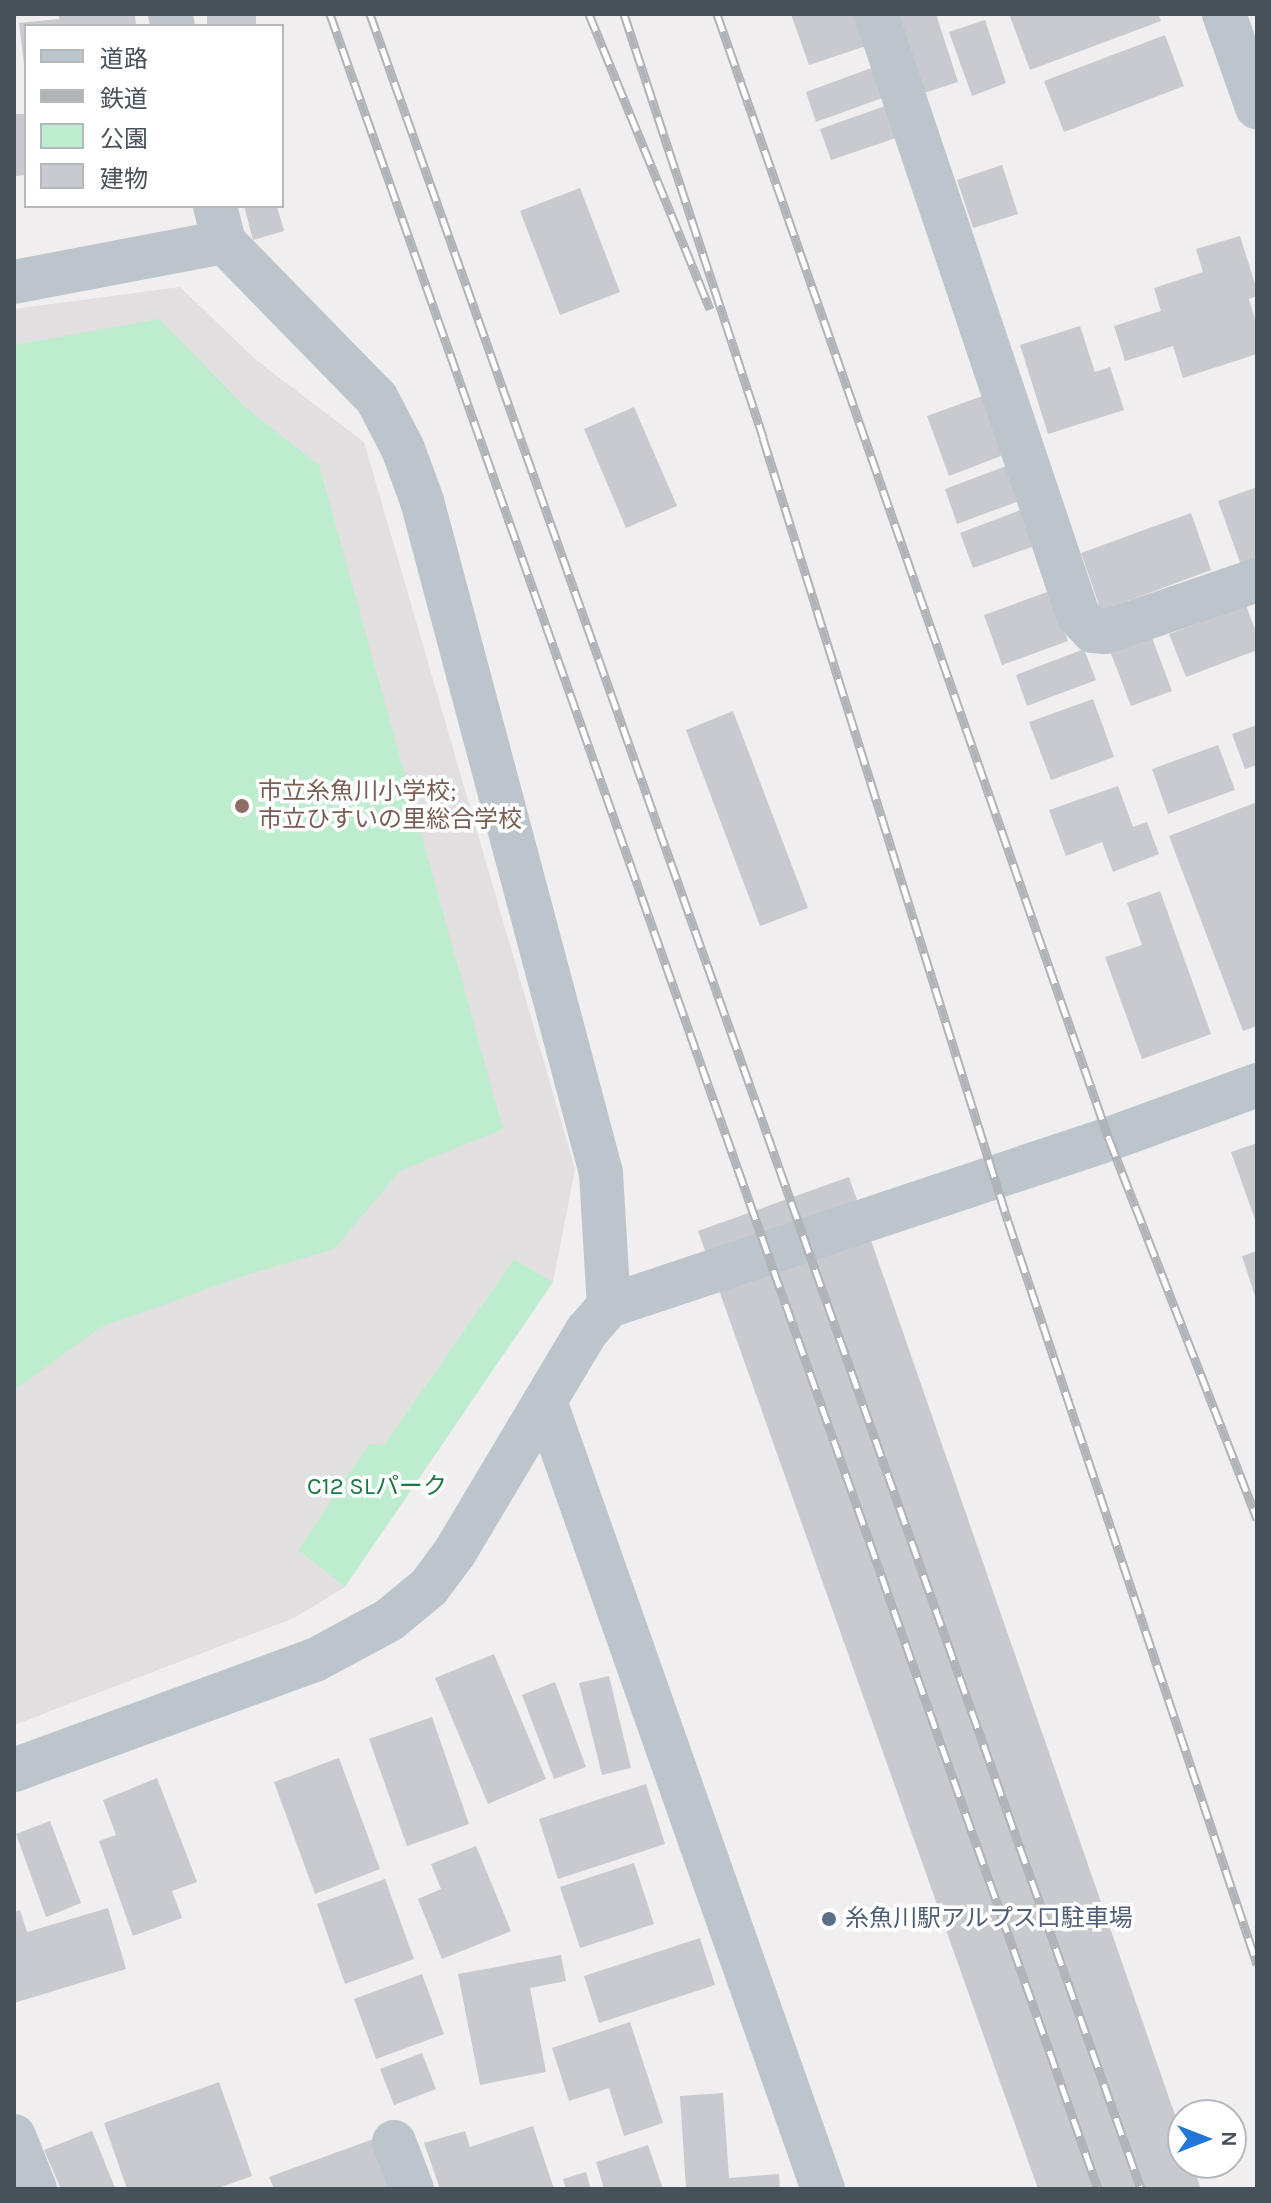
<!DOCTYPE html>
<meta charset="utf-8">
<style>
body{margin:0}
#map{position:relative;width:1271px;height:2203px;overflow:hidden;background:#f0eeee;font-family:Karla,"Noto Sans JP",sans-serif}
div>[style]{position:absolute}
.education>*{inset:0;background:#e1dfdf}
.green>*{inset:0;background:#bdecce}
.building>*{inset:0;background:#c8cad0}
.minor>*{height:44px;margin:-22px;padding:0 22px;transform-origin:22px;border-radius:22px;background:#bdc5cc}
.tertiary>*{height:44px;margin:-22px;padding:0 22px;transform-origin:22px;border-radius:22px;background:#bdc5cc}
.rail>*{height:9px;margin-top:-4.5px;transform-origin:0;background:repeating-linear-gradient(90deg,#fff 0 18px,#b0b3b8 0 36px);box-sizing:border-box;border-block:2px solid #b0b3b8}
.dots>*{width:22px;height:22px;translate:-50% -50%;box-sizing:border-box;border:4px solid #fff;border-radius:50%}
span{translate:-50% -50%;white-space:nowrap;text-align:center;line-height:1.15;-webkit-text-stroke:7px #fff;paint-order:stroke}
.education-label{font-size:24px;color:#785e54}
.left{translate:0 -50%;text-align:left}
.park-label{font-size:24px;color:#1b7847}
.service-label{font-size:24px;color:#4e5e75}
.frame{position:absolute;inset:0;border:16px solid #47515a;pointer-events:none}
.legend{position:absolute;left:24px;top:24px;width:260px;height:184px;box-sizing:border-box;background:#fff;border:2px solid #b5b9bd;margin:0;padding:10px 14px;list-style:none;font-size:24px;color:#47515a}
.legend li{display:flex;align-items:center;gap:16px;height:40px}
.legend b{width:40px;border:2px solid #b5b9bd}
.north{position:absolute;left:1167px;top:2099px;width:80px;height:80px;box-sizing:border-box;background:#fff;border:2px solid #b5b9bd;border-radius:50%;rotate:90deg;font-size:22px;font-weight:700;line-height:32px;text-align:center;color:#47515a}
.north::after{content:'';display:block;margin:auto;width:28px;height:36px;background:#2176d7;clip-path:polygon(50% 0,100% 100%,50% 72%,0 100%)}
</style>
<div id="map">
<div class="education">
<i style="clip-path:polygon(180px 287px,256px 360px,364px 442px,575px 1169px,553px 1282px,514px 1259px,384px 1445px,369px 1445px,298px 1550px,345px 1587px,294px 1618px,14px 1725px,14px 309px)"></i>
</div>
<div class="green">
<i style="clip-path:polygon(159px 319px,247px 409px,319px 465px,503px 1129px,400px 1171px,334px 1249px,246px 1275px,101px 1327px,14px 1390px,14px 345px)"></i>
<i style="clip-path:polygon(514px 1259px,553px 1282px,345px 1587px,298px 1550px,369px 1444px,384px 1445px)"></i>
</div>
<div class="building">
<i style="clip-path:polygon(59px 14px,135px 14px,136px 26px,26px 26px,24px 64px,19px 23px,59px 19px)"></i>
<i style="clip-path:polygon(207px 14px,256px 14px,256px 26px,207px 26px)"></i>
<i style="clip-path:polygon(791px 14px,855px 14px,866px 46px,809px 65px)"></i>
<i style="clip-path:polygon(892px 14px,936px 14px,958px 82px,918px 95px)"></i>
<i style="clip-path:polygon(1009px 14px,1158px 14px,1161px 21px,1030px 70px)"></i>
<i style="clip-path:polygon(985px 20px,1006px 83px,972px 96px,949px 32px)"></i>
<i style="clip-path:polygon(1165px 35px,1184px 86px,1064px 132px,1044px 81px)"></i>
<i style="clip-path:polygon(874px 67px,885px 97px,816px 122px,806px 92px)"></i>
<i style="clip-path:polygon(888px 105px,899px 137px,831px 160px,820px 129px)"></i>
<i style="clip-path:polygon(14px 114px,26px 114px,26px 175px,14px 176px)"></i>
<i style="clip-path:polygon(1002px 165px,1018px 214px,973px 228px,957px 180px)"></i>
<i style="clip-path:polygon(580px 188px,620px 292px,560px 315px,520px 211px)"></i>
<i style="clip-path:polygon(244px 206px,277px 206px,284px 231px,253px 240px)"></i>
<i style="clip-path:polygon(1240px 236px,1257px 290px,1257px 296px,1249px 299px,1257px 326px,1257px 354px,1183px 378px,1173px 346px,1125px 361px,1114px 326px,1161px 311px,1154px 288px,1203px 272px,1196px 249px)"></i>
<i style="clip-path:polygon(1080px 326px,1095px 372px,1110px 367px,1124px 410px,1048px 434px,1020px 345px)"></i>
<i style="clip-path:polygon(985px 395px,1006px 454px,949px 476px,927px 416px)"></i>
<i style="clip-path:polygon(634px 407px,677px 506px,626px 528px,584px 429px)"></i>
<i style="clip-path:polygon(1009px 465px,1022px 500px,957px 524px,945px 489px)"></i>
<i style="clip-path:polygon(1257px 487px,1257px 559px,1241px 565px,1218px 501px)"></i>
<i style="clip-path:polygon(1023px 509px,1037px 545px,973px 568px,960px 533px)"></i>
<i style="clip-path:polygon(1191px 513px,1211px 570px,1101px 611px,1081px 553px)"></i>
<i style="clip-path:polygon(1050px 591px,1068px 641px,1002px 665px,984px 615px)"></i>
<i style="clip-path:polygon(1246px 605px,1257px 635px,1257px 650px,1186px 677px,1169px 634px)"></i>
<i style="clip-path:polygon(1151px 635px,1172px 691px,1131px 706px,1110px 651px)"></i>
<i style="clip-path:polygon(1084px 649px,1096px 680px,1027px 706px,1016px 675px)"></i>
<i style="clip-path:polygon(1093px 699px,1114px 757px,1051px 780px,1029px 722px)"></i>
<i style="clip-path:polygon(733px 711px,808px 908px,760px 926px,686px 730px)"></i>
<i style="clip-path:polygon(1257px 725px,1257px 765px,1245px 769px,1232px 734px)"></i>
<i style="clip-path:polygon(1218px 745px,1235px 790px,1168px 814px,1152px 769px)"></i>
<i style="clip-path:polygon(1118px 786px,1133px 827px,1147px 822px,1159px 854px,1113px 872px,1102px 842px,1066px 856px,1049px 810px)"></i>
<i style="clip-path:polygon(1257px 802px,1257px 1026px,1243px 1031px,1169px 836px)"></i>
<i style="clip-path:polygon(1160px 891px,1211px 1034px,1142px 1059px,1105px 957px,1142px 945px,1127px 903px)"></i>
<i style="clip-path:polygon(1257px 1143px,1257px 1225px,1231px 1152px)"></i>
<i style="clip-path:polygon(849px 1177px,1183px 2138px,1183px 2163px,1192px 2163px,1201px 2189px,1038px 2189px,698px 1231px)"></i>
<i style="clip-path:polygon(1257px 1251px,1257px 1299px,1256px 1299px,1242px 1256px)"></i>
<i style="clip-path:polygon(494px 1654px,546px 1779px,488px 1804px,435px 1678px)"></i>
<i style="clip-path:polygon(609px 1676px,631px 1768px,602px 1775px,579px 1683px)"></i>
<i style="clip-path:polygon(555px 1682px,586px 1767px,554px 1779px,522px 1695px)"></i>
<i style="clip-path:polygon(432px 1717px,469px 1824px,407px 1846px,369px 1739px)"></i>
<i style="clip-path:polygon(339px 1758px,380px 1869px,315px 1894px,274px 1782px)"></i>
<i style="clip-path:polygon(157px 1778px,197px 1882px,172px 1891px,182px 1918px,133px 1936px,99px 1841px,116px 1835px,103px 1800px)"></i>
<i style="clip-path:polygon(646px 1784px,665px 1844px,558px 1879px,539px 1819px)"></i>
<i style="clip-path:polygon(50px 1821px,81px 1903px,46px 1917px,16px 1834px)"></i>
<i style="clip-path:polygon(476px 1846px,511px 1931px,442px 1959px,418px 1899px,441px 1889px,431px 1864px)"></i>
<i style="clip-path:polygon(634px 1863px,654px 1924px,580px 1948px,560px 1887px)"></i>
<i style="clip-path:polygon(385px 1879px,414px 1959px,345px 1984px,317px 1904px)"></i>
<i style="clip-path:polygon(108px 1908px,126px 1969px,14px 2003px,14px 1912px,20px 1910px,27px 1932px)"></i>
<i style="clip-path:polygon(700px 1938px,715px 1985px,599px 2023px,584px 1976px)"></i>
<i style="clip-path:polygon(561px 1955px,566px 1981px,530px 1988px,546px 2072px,480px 2085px,458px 1974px)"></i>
<i style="clip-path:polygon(422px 1974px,444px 2034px,376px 2059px,354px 1999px)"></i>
<i style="clip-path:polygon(630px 2022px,663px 2123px,624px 2136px,609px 2088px,569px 2101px,552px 2048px)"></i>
<i style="clip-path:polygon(422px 2053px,436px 2089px,394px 2105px,380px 2069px)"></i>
<i style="clip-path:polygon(219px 2082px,252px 2176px,216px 2189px,127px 2189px,104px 2123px)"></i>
<i style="clip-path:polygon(723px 2093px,729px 2178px,779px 2174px,780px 2189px,686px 2189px,680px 2096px)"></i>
<i style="clip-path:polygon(533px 2126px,554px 2189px,440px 2189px,424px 2143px,465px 2131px,470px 2147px)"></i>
<i style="clip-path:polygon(92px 2131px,115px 2188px,61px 2189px,44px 2150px)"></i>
<i style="clip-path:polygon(376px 2138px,395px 2189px,274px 2189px,269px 2177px)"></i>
<i style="clip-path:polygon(648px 2145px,663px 2189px,604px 2189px,596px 2162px)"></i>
<i style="clip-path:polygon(586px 2172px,591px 2189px,566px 2189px,563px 2179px)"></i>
</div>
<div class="minor">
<i style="left:170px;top:14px;width:12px;rotate:76deg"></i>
<i style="left:876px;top:14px;width:634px;rotate:71.42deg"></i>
<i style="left:1078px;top:615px;width:22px;rotate:47deg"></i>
<i style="left:1093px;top:631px;width:12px;rotate:5deg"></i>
<i style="left:1105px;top:632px;width:161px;rotate:-18.9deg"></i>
<i style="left:215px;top:206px;width:37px;rotate:76deg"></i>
<i style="left:224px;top:242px;width:219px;rotate:45.7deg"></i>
<i style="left:377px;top:399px;width:56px;rotate:62.5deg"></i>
<i style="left:403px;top:449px;width:55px;rotate:69.9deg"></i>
<i style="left:422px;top:501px;width:695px;rotate:75.08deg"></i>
<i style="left:601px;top:1173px;width:133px;rotate:86.6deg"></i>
<i style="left:14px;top:282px;width:214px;rotate:-10.8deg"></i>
<i style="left:545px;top:1401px;width:836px;rotate:70.57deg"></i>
<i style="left:14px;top:2136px;width:57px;rotate:68.4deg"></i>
<i style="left:394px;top:2142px;width:50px;rotate:69deg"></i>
</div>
<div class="tertiary">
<i style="left:1224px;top:14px;width:99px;rotate:70.5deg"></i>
<i style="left:14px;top:1770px;width:320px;rotate:-20.1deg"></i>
<i style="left:315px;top:1660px;width:84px;rotate:-28.4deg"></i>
<i style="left:389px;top:1620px;width:52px;rotate:-39.5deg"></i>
<i style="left:429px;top:1587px;width:44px;rotate:-53.4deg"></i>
<i style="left:455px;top:1552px;width:257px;rotate:-59.2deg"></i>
<i style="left:587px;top:1331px;width:33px;rotate:-49deg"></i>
<i style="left:609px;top:1306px;width:527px;rotate:-18.47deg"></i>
<i style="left:1109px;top:1139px;width:158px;rotate:-20deg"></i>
</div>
<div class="rail">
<i style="left:330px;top:14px;width:2307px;rotate:70.55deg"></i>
<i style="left:370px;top:14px;width:2308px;rotate:70.48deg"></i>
<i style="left:589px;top:14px;width:319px;rotate:67.7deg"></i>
<i style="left:624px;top:14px;width:446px;rotate:71.8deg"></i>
<i style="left:763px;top:438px;width:820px;rotate:72.63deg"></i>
<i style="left:1008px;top:1221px;width:784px;rotate:71.47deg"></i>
<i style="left:717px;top:14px;width:1191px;rotate:70.79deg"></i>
<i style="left:1109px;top:1139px;width:408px;rotate:68.7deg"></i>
</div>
<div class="dots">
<i style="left:242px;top:806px;background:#8d6e63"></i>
<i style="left:829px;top:1919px;background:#5c6f8a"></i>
</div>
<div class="education-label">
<span class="left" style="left:258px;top:806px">市立糸魚川小学校;<br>市立ひすいの里総合学校</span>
</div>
<div class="park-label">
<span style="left:377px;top:1487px">C12 SLパーク</span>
</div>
<div class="service-label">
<span class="left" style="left:845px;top:1919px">糸魚川駅アルプス口駐車場</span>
</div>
<div class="frame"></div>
<ul class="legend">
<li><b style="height:10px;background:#bdc5cc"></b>道路</li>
<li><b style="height:10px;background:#b0b3b8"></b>鉄道</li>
<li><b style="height:22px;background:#bdecce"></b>公園</li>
<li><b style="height:22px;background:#c8cad0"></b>建物</li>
</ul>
<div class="north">N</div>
</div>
